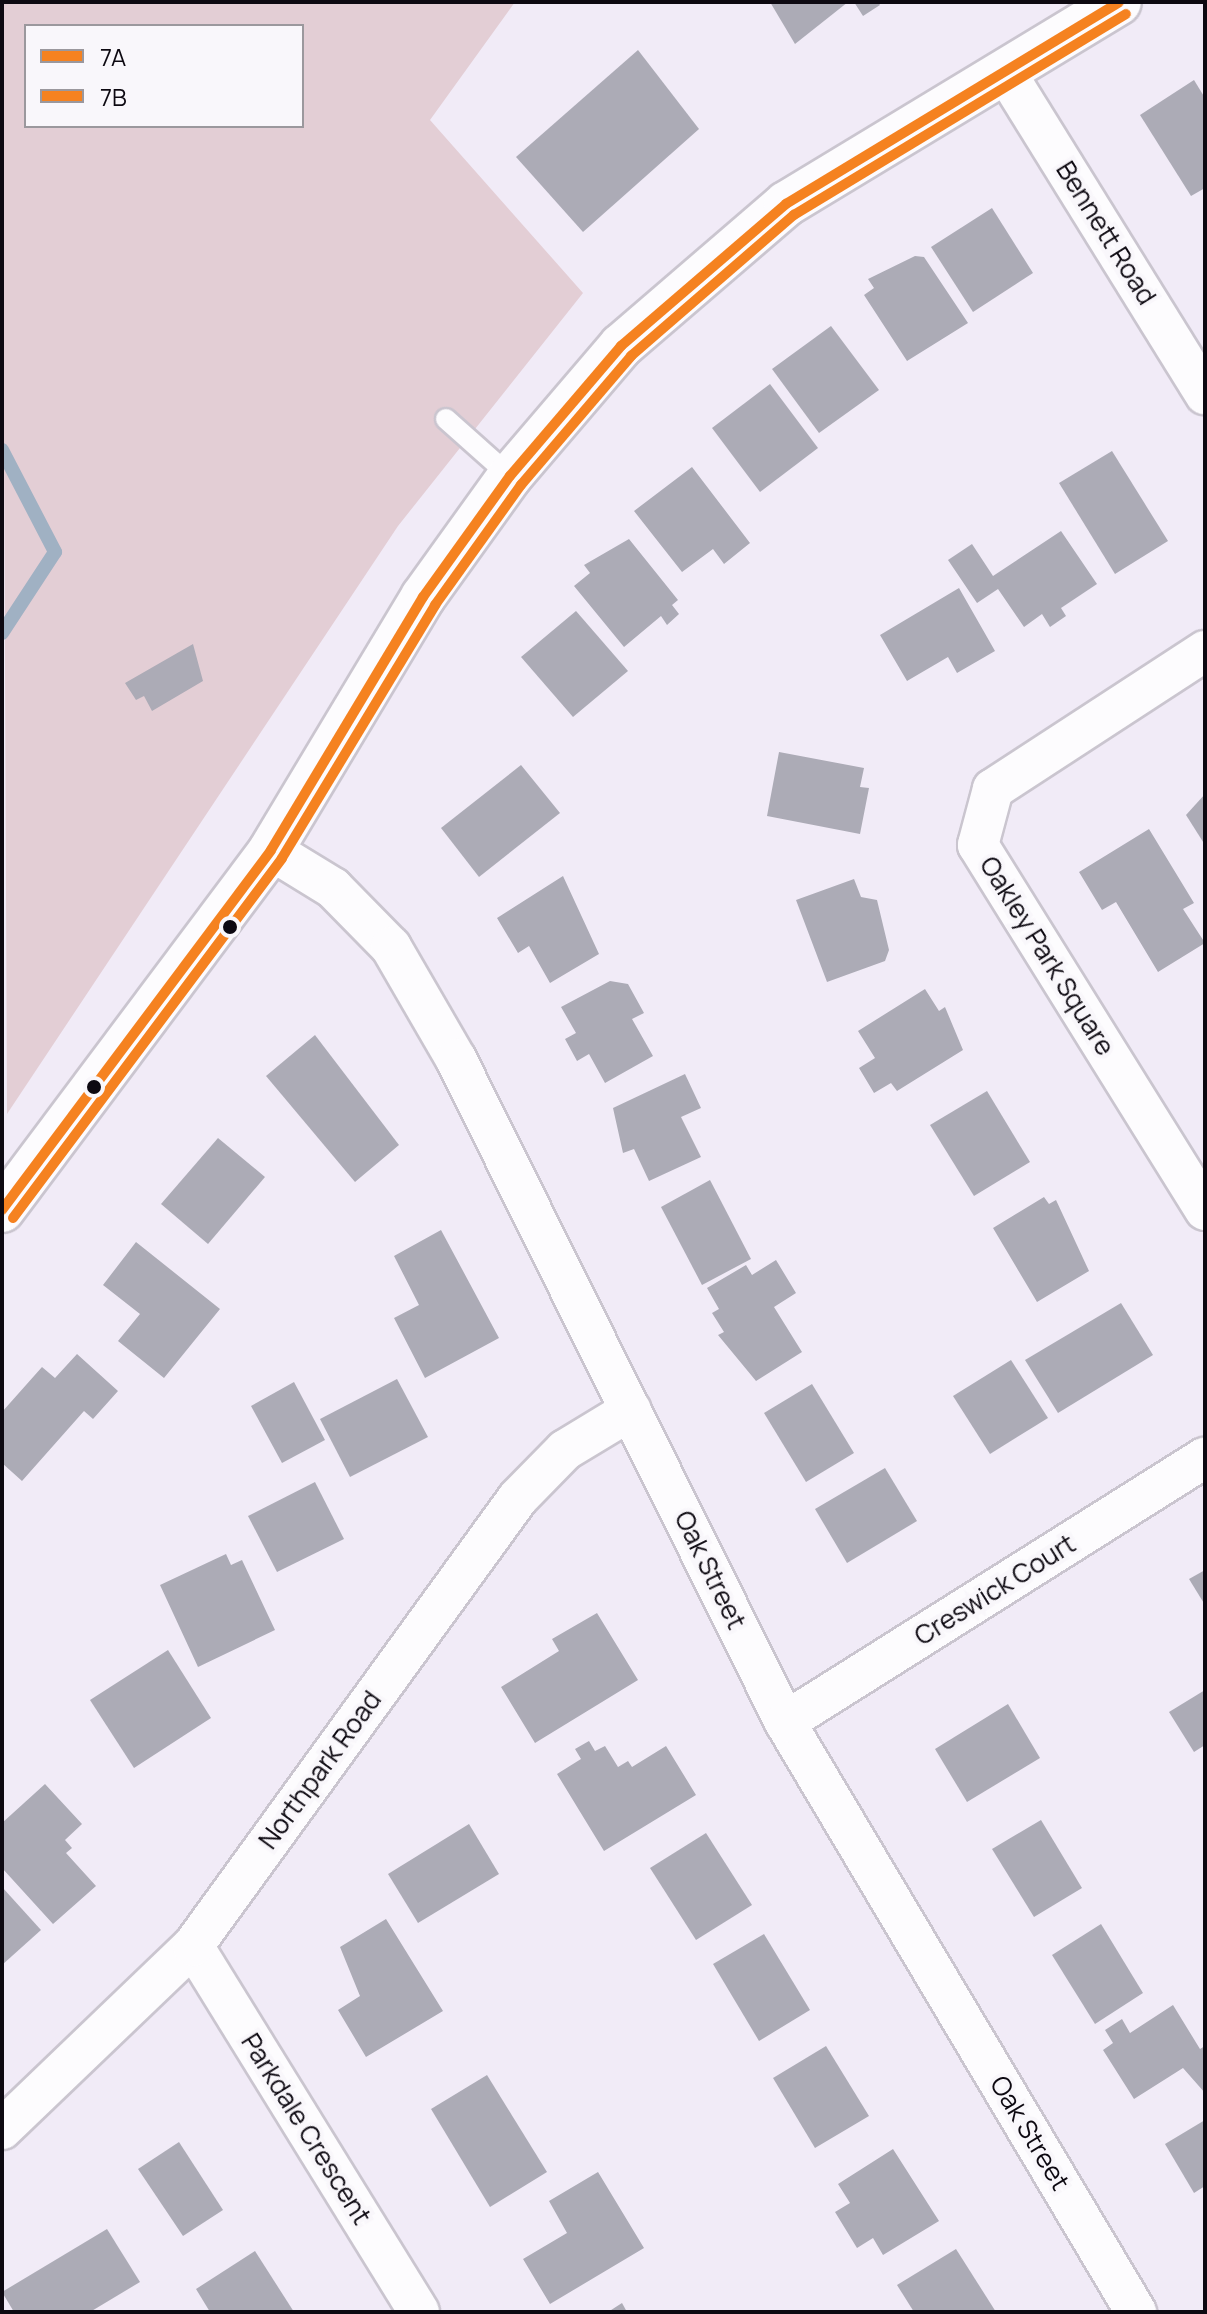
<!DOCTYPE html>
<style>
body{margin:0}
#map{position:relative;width:1207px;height:2314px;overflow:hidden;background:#f1ebf7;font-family:Manrope,sans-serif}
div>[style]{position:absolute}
.green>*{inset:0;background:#e3ced5}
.stream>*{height:14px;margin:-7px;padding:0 7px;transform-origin:7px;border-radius:7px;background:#a0b1c3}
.building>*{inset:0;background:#acabb6}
.roads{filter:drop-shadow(2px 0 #cac5cf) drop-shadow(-2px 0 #cac5cf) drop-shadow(0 2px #cac5cf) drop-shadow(0 -2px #cac5cf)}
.lane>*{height:20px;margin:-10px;padding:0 10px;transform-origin:10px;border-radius:10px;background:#fdfcfe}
.street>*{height:40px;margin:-20px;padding:0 20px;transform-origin:20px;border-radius:20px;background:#fdfcfe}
.secondary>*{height:44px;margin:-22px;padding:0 22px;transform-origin:22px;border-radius:22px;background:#fdfcfe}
.bus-1>*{height:10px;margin:-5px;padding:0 5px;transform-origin:5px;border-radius:5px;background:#f58220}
.bus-2>*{height:10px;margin:-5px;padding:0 5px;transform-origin:5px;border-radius:5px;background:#f58220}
.dots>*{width:22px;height:22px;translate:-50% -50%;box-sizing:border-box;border:4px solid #f9f7fb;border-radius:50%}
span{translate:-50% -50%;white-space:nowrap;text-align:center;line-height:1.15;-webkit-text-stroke:8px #f9f7fb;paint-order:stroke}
.street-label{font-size:26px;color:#0d0911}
.frame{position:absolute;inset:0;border:4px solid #0d0911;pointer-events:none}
.legend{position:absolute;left:24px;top:24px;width:280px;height:104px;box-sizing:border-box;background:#f9f7fb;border:2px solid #9b989d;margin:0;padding:10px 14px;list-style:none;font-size:24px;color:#0d0911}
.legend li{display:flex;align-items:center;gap:16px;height:40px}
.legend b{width:40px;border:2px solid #9b989d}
</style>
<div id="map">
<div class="green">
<i style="clip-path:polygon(evenodd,2px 2px,515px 2px,430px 120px,583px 293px,398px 526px,7px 1114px,2px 2px,26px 26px,302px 26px,302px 126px,26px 126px,26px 26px)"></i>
</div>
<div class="stream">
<i style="left:2px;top:450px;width:115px;rotate:62.5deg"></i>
<i style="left:55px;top:552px;width:97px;rotate:123.2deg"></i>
</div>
<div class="building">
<i style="clip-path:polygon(770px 2px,848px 2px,795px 44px)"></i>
<i style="clip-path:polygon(854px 2px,878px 2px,880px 5px,863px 16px)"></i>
<i style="clip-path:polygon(638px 50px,699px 129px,583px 232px,516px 157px)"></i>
<i style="clip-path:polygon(1194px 80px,1205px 98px,1205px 188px,1191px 196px,1140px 115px)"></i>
<i style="clip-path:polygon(992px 208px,1033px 273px,973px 312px,931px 247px)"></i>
<i style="clip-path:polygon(915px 256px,924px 257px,968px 323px,907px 361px,864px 295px,874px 288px,868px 279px)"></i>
<i style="clip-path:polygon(831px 326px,879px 390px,819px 433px,772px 369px)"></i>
<i style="clip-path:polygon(770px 384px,818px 448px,760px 492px,712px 428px)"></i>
<i style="clip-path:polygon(1112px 451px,1168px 541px,1115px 574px,1059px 483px)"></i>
<i style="clip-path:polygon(692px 467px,750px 543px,724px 564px,713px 549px,682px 572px,634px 511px)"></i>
<i style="clip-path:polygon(1061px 531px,1097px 584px,1061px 608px,1066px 616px,1050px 627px,1042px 614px,1024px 627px,998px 589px,977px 603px,948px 560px,972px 544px,993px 576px)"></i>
<i style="clip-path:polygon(629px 539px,678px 600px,672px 605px,679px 614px,667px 625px,661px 616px,624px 647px,574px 586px,590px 573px,584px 565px)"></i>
<i style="clip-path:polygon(959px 588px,995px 651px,957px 673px,948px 657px,907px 681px,880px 635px)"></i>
<i style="clip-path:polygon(576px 611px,628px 671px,573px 717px,521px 657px)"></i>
<i style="clip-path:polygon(193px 644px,203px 681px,152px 711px,144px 696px,136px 700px,125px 683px)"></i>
<i style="clip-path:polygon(779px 752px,864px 768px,860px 787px,869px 788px,860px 834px,767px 816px)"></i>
<i style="clip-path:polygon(521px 765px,560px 813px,479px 877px,441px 828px)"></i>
<i style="clip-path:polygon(1205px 794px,1205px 845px,1186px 815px)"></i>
<i style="clip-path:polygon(1149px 829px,1194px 903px,1183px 909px,1205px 943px,1158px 972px,1116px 902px,1102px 910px,1079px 872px)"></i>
<i style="clip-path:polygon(563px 876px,599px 954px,550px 983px,529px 946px,518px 953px,497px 918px)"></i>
<i style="clip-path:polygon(854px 879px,861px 897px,877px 900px,889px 950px,885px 961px,827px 982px,796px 900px)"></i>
<i style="clip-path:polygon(610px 981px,628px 984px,644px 1013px,632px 1019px,653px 1056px,605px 1083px,589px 1054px,577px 1061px,565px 1039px,576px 1033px,561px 1007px)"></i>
<i style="clip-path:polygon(925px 989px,939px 1011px,945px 1007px,963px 1050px,897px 1091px,891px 1083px,874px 1093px,859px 1068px,875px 1058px,858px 1031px)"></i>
<i style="clip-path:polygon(315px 1035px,399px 1145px,355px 1182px,266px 1076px)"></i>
<i style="clip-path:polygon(685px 1074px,701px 1108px,681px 1117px,701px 1157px,649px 1181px,634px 1149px,623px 1153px,613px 1108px)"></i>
<i style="clip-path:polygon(987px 1091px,1030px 1162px,974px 1196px,930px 1125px)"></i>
<i style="clip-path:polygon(218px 1138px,265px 1177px,208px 1244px,161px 1204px)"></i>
<i style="clip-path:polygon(710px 1180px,751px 1259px,702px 1285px,661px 1207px)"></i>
<i style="clip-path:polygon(1044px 1197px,1049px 1204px,1056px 1200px,1089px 1271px,1037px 1302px,993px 1228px)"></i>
<i style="clip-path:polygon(441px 1230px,499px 1338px,425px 1378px,394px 1318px,419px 1305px,394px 1256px)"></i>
<i style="clip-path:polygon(136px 1242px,220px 1309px,164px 1378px,118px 1341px,140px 1314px,103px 1285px)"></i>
<i style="clip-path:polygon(776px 1260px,796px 1293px,774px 1307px,802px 1352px,756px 1381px,718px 1335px,724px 1332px,712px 1313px,719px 1309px,707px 1288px,746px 1265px,752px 1275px)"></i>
<i style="clip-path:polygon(1121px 1303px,1153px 1355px,1058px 1413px,1025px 1360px)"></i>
<i style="clip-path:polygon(77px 1354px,118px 1391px,93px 1419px,84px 1411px,22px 1481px,2px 1463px,2px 1412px,42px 1367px,55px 1378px)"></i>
<i style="clip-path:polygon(1011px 1360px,1048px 1418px,990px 1454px,953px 1396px)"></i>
<i style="clip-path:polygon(397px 1379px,428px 1437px,350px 1477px,320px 1419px)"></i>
<i style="clip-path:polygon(294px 1382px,325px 1440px,282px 1463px,251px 1406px)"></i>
<i style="clip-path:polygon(812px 1384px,854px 1453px,806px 1482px,764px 1413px)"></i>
<i style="clip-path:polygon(885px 1468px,917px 1521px,847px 1563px,815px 1509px)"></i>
<i style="clip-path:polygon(315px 1482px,344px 1539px,277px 1572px,248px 1516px)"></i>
<i style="clip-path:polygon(226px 1554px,231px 1565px,242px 1560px,275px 1630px,198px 1667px,160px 1585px)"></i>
<i style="clip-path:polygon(1205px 1570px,1205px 1605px,1189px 1579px)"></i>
<i style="clip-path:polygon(597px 1613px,638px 1680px,535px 1743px,501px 1687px,559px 1651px,552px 1639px)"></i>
<i style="clip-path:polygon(168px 1650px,211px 1718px,134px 1768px,90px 1700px)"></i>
<i style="clip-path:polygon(1205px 1690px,1205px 1745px,1194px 1752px,1169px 1712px)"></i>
<i style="clip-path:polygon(1008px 1704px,1040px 1758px,967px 1802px,935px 1749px)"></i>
<i style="clip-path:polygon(589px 1741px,595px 1751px,605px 1746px,618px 1767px,628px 1761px,632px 1767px,666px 1746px,696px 1795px,604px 1851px,557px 1774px,581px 1759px,575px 1749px)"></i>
<i style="clip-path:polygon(45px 1784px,82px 1824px,65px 1840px,72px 1848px,66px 1853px,96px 1886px,53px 1924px,2px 1868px,2px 1823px)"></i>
<i style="clip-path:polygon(1041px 1820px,1082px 1888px,1034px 1917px,992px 1849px)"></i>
<i style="clip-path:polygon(469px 1824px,499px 1874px,418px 1923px,388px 1874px)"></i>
<i style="clip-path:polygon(706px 1833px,752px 1905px,696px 1940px,650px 1868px)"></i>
<i style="clip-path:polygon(2px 1887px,41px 1930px,2px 1965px)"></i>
<i style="clip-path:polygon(386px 1919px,443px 2011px,366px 2057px,338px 2010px,360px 1996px,340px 1947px)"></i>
<i style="clip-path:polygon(1101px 1924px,1143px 1993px,1095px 2024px,1052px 1955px)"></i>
<i style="clip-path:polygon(764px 1934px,810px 2010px,759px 2041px,713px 1964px)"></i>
<i style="clip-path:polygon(1173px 2005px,1200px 2049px,1205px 2046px,1205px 2093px,1183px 2068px,1134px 2099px,1103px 2050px,1113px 2043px,1105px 2030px,1122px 2019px,1130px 2033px)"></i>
<i style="clip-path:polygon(826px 2046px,869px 2116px,815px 2148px,773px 2078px)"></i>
<i style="clip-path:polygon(487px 2075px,547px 2172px,490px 2207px,431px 2109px)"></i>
<i style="clip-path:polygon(1205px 2120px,1205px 2186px,1194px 2193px,1165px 2144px)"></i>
<i style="clip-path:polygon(179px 2142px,223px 2210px,183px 2236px,138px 2169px)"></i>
<i style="clip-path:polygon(893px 2149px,939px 2221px,883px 2255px,873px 2238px,857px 2248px,835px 2212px,850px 2203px,838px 2184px)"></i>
<i style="clip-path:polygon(598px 2172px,644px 2248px,550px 2304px,523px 2259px,567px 2233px,549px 2201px)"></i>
<i style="clip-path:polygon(107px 2229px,140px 2282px,90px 2312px,14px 2312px,2px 2292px)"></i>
<i style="clip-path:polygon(956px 2249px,996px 2312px,914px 2312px,897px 2285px)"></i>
<i style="clip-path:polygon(255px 2251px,294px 2312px,210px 2312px,196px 2289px)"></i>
<i style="clip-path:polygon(622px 2303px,627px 2312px,608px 2312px)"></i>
</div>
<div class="roads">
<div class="lane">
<i style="left:446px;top:419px;width:86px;rotate:41.7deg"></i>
</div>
<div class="street">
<i style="left:1006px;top:73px;width:378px;rotate:58.2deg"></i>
<i style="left:1205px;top:651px;width:253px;rotate:146.9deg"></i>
<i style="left:993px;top:789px;width:58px;rotate:105deg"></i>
<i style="left:978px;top:845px;width:430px;rotate:58.1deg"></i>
<i style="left:271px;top:850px;width:73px;rotate:31.5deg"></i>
<i style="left:333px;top:888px;width:83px;rotate:45.5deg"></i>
<i style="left:391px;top:947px;width:129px;rotate:59.9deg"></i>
<i style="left:456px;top:1059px;width:740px;rotate:63.61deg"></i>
<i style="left:785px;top:1722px;width:687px;rotate:59.25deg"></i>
<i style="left:785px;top:1722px;width:496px;rotate:-32.2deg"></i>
<i style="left:193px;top:1946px;width:430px;rotate:58.3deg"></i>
<i style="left:2px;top:2129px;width:265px;rotate:-43.8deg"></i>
<i style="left:193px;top:1946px;width:553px;rotate:-54.04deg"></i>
<i style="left:518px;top:1498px;width:67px;rotate:-45.6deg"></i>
<i style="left:565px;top:1450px;width:77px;rotate:-31.2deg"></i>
</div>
<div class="secondary">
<i style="left:2px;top:1210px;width:449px;rotate:-53.2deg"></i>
<i style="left:271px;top:850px;width:295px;rotate:-59deg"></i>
<i style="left:423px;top:597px;width:149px;rotate:-54.3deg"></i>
<i style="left:510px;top:476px;width:171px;rotate:-49.5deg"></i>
<i style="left:621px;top:346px;width:218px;rotate:-40.7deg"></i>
<i style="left:786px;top:204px;width:389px;rotate:-31.2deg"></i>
</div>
</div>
<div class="bus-1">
<i style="left:2px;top:1210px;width:449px;rotate:-53.2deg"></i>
<i style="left:271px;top:850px;width:295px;rotate:-59deg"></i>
<i style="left:423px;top:597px;width:149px;rotate:-54.3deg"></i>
<i style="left:510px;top:476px;width:171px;rotate:-49.5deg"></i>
<i style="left:621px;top:346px;width:218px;rotate:-40.7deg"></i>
<i style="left:786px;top:204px;width:389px;rotate:-31.2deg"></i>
</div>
<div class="bus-2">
<i style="left:13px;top:1218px;width:449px;rotate:-53.2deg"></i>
<i style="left:282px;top:858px;width:296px;rotate:-58.8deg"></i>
<i style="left:435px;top:605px;width:148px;rotate:-54.4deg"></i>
<i style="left:521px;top:485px;width:170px;rotate:-49.5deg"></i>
<i style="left:631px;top:356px;width:216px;rotate:-40.9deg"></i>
<i style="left:794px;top:215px;width:388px;rotate:-31.2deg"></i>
</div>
<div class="dots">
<i style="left:230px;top:927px;background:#0d0911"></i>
<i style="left:94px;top:1087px;background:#0d0911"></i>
</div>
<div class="street-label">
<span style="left:1106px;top:233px;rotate:58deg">Bennett Road</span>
<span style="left:1047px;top:956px;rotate:58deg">Oakley Park Square</span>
<span style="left:710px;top:1570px;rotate:64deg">Oak Street</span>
<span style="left:995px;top:1590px;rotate:-32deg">Creswick Court</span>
<span style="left:320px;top:1770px;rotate:-54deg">Northpark Road</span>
<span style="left:306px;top:2129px;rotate:58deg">Parkdale Crescent</span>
<span style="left:1030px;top:2133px;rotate:59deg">Oak Street</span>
</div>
<div class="frame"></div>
<ul class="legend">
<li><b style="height:10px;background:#f58220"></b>7A</li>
<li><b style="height:10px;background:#f58220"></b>7B</li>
</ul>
</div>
